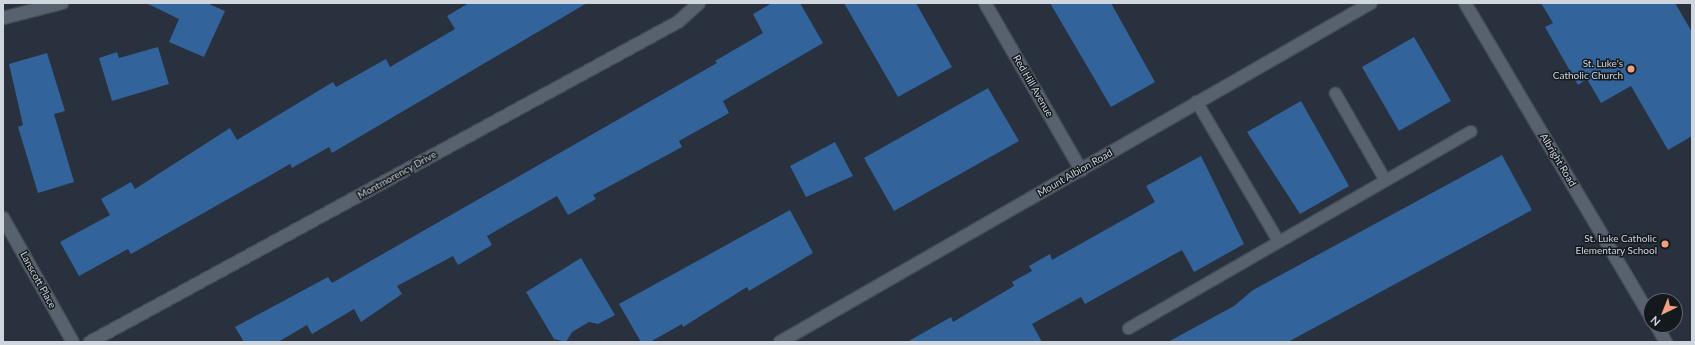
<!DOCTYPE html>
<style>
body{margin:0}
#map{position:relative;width:1695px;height:345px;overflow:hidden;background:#28313d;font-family:Lato,sans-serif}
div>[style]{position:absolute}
.building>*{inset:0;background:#32639a}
.roads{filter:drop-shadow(1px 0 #454e57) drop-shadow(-1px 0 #454e57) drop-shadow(0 1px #454e57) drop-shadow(0 -1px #454e57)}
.service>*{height:11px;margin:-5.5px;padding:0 5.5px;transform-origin:5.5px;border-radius:5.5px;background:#58626f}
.minor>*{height:12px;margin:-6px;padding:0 6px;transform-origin:6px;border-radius:6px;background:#58626f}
.tertiary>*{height:12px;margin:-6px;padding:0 6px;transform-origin:6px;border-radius:6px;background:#58626f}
.dots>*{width:11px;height:11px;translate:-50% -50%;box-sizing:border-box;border:2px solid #14191e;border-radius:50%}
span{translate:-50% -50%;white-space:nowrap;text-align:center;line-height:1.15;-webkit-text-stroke:3px #14191e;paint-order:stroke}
.poi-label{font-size:10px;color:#cfd6dd}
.right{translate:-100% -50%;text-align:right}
.street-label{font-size:10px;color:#cfd6dd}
.frame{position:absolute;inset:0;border:4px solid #cfd6dd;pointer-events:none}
.north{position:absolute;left:1643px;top:293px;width:40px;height:40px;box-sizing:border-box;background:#14191e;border:1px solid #5f656a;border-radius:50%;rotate:223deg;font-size:11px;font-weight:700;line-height:16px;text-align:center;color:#cfd6dd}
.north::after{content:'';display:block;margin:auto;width:14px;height:18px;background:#f2a07f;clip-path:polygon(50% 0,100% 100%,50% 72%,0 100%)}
</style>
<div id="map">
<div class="building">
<i style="clip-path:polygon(146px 3px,207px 3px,225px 11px,204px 57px,169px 42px,179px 19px)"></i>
<i style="clip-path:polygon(469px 3px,587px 3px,332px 153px,329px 147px,292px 168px,290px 164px,131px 254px,128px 249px,79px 276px,60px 242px,110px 215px,101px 199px,131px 182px,135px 189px,230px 128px,237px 140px,333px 82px,336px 87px,386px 59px,390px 67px,455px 29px,447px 16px)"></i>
<i style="clip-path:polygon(772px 3px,800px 3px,823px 43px,723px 101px,729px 113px,679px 141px,682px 147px,593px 195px,596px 199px,568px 215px,557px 196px,487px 236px,492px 245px,458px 265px,453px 256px,397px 286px,402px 294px,361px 322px,354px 309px,312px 334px,307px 325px,278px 342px,244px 342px,235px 327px,328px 277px,332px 283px,717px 63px,715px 61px,763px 33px,753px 14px)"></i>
<i style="clip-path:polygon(844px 3px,916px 3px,952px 67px,898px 97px)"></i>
<i style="clip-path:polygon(1050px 3px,1111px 3px,1155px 82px,1111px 107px)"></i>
<i style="clip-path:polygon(1541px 3px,1675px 3px,1692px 32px,1692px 136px,1668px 150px,1631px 86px,1601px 103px,1587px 79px,1578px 85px,1545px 27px,1553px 23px)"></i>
<i style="clip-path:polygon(1414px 37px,1451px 101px,1399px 131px,1362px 67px)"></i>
<i style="clip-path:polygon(158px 47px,169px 84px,112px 101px,99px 58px,117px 52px,119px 58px)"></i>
<i style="clip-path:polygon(47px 53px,65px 111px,54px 114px,74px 182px,38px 193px,18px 127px,23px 125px,9px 64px)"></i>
<i style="clip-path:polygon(988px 88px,1019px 141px,894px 211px,864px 158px)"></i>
<i style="clip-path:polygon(1301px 101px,1349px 186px,1300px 214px,1247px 132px)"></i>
<i style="clip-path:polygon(835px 142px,853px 176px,806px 197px,790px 166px)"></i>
<i style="clip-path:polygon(1502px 155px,1532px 210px,1288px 342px,1168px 342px,1234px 306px,1253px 290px)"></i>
<i style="clip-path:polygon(1201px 156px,1244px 244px,1194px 272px,1182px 250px,1085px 304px,1081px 297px,1032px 324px,1042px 342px,907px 342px,951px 317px,953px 322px,1014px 286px,1012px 282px,1032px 271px,1029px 266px,1050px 254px,1052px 260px,1155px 202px,1146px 186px)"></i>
<i style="clip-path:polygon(790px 210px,813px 253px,749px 291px,747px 287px,683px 327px,682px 324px,650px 342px,641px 342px,619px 304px)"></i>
<i style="clip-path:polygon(581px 258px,615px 315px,598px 324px,589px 322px,572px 332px,566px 342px,554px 339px,526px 292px)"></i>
</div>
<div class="roads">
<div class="service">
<i style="left:1335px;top:93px;width:100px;rotate:60.1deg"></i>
<i style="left:1196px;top:101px;width:162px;rotate:59.6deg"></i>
<i style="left:1128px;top:328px;width:395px;rotate:-29.9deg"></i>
</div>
<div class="minor">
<i style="left:985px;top:3px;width:193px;rotate:60.1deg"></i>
<i style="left:1465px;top:3px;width:365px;rotate:59.4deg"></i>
<i style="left:3px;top:18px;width:61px;rotate:-14.3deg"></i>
<i style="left:3px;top:218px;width:142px;rotate:60.6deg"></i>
<i style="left:1656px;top:325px;width:20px;rotate:60deg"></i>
<i style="left:90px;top:342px;width:669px;rotate:-28.56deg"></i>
<i style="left:678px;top:22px;width:28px;rotate:-42deg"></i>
</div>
<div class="tertiary">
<i style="left:780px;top:342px;width:681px;rotate:-29.84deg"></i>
</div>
</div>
<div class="dots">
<i style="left:1631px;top:69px;background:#f2a07f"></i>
<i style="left:1665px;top:244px;background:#f2a07f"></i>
</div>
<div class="poi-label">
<span class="right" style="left:1623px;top:69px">St. Luke's<br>Catholic Church</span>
<span class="right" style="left:1657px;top:244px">St. Luke Catholic<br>Elementary School</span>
</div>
<div class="street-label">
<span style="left:1033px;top:86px;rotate:60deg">Red Hill Avenue</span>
<span style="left:1558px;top:160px;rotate:59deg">Albright Road</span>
<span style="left:1075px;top:173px;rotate:-30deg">Mount Albion Road</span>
<span style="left:397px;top:175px;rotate:-29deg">Montmorency Drive</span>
<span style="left:38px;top:280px;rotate:61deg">Lanscott Place</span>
</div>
<div class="frame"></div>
<div class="north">N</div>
</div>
